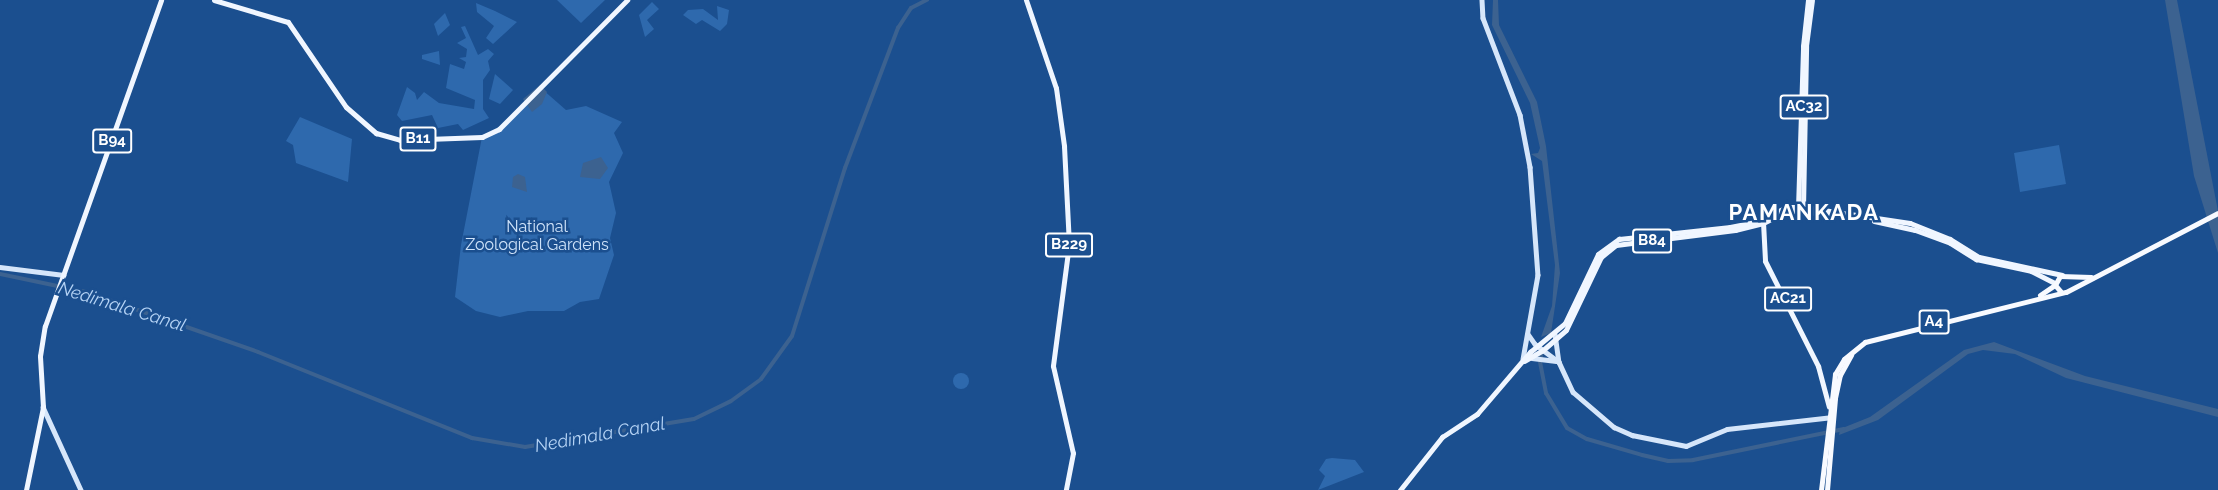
<!DOCTYPE html>
<style>
body{margin:0}
#map{position:relative;width:2218px;height:490px;overflow:hidden;background:#1b4f8f;font-family:Raleway,sans-serif}
div>[style]{position:absolute}
.green>*{inset:0;background:#2e69ad}
.round{border-radius:50%}
.water>*{inset:0;background:#3c6290}
.canal>*{height:4px;margin:-2px;padding:0 2px;transform-origin:2px;border-radius:2px;background:#3c6290}
.secondary>*{height:4.5px;margin:-2.25px;padding:0 2.25px;transform-origin:2.25px;border-radius:2.25px;background:#d6e6fa}
.primary>*{height:5px;margin:-2.5px;padding:0 2.5px;transform-origin:2.5px;border-radius:2.5px;background:#f0f6ff}
.trunk>*{height:5px;margin:-2.5px;padding:0 2.5px;transform-origin:2.5px;border-radius:2.5px;background:#f8faff}
span{translate:-50% -50%;white-space:nowrap;text-align:center;line-height:1.15;-webkit-text-stroke:5px #1b4f8f;paint-order:stroke}
.shield-label span{padding:2px 4px;background:#1b4f8f;border:2px solid;border-radius:4px;-webkit-text-stroke-width:0}
.shield-label{font-size:15px;color:#fff;font-weight:700}
.park-label{font-size:16px;color:#cfe3fa}
.water-label{font-size:18px;color:#b5d3f5;font-style:italic}
.district-label{font-size:22px;color:#fff;font-weight:700;letter-spacing:1.5px}
</style>
<div id="map">
<div class="green">
<i style="clip-path:polygon(557px 0,605px 0,581px 23px)"></i>
<i style="clip-path:polygon(652px 2px,659px 9px,647px 20px,654px 29px,645px 37px,639px 15px)"></i>
<i style="clip-path:polygon(476px 3px,495px 11px,517px 22px,493px 44px,486px 38px,494px 26px,477px 12px)"></i>
<i style="clip-path:polygon(717px 6px,729px 10px,727px 24px,720px 31px,702px 20px,696px 24px,683px 15px,688px 10px,703px 9px,718px 20px)"></i>
<i style="clip-path:polygon(445px 13px,450px 25px,438px 36px,434px 24px)"></i>
<i style="clip-path:polygon(465px 26px,478px 55px,488px 49px,494px 54px,488px 61px,490px 70px,483px 80px,483px 109px,489px 118px,463px 130px,458px 124px,438px 128px,432px 115px,402px 121px,397px 115px,407px 87px,415px 93px,417px 100px,424px 92px,439px 103px,474px 109px,475px 100px,446px 88px,450px 64px,464px 69px,466px 62px,459px 58px,466px 57px,467px 49px,457px 43px,466px 38px,461px 27px)"></i>
<i style="clip-path:polygon(439px 51px,440px 65px,422px 59px,422px 55px)"></i>
<i style="clip-path:polygon(495px 74px,513px 90px,500px 104px,489px 99px)"></i>
<i style="clip-path:polygon(542px 89px,566px 110px,586px 106px,622px 122px,614px 133px,623px 153px,609px 182px,616px 213px,610px 238px,614px 255px,599px 299px,580px 302px,564px 311px,528px 311px,500px 317px,476px 311px,455px 297px,461px 245px,482px 137px,513px 118px)"></i>
<i style="clip-path:polygon(300px 117px,352px 139px,348px 182px,296px 163px,293px 145px,286px 141px)"></i>
<i style="clip-path:polygon(2059px 145px,2066px 184px,2020px 192px,2014px 153px)"></i>
<i class="round" style="left:953px;top:373px;width:16px;height:16px"></i>
<i style="clip-path:polygon(1332px 458px,1355px 460px,1364px 472px,1318px 490px,1325px 476px,1319px 470px,1326px 459px)"></i>
</div>
<div class="water">
<i style="clip-path:polygon(1493px 0,1498px 0,1499px 25px,1537px 102px,1546px 146px,1560px 273px,1551px 333px,1541px 337px,1552px 306px,1555px 265px,1542px 161px,1531px 154px,1538px 153px,1540px 148px,1530px 103px,1492px 25px)"></i>
<i style="clip-path:polygon(2165px 0,2177px 0,2218px 211px,2218px 253px,2194px 176px)"></i>
<i style="clip-path:polygon(540px 85px,547px 92px,542px 104px,532px 112px,523px 99px)"></i>
<i style="clip-path:polygon(601px 157px,608px 168px,600px 179px,580px 177px,583px 163px)"></i>
<i style="clip-path:polygon(518px 174px,525px 177px,527px 192px,512px 187px,513px 177px)"></i>
<i style="clip-path:polygon(1994px 342px,2085px 376px,2218px 409px,2218px 417px,2066px 378px,2015px 354px,1983px 350px,1968px 354px,1878px 420px,1839px 435px,1840px 429px,1870px 417px,1964px 350px)"></i>
</div>
<div class="canal">
<i style="left:0;top:274px;width:88px;rotate:11.8deg"></i>
<i style="left:86px;top:292px;width:182px;rotate:19.2deg"></i>
<i style="left:258px;top:352px;width:231px;rotate:21.9deg"></i>
<i style="left:472px;top:438px;width:54px;rotate:9.6deg"></i>
<i style="left:525px;top:447px;width:171px;rotate:-9.4deg"></i>
<i style="left:694px;top:419px;width:41px;rotate:-25.9deg"></i>
<i style="left:731px;top:401px;width:37px;rotate:-36deg"></i>
<i style="left:761px;top:379px;width:53px;rotate:-54.2deg"></i>
<i style="left:792px;top:336px;width:176px;rotate:-72.5deg"></i>
<i style="left:845px;top:168px;width:150px;rotate:-69.3deg"></i>
<i style="left:898px;top:28px;width:24px;rotate:-57deg"></i>
<i style="left:911px;top:8px;width:18px;rotate:-27deg"></i>
<i style="left:1542px;top:350px;width:12px;rotate:99deg"></i>
<i style="left:1540px;top:362px;width:32px;rotate:79deg"></i>
<i style="left:1546px;top:393px;width:41px;rotate:59deg"></i>
<i style="left:1567px;top:428px;width:23px;rotate:29deg"></i>
<i style="left:1587px;top:439px;width:57px;rotate:16.2deg"></i>
<i style="left:1642px;top:455px;width:27px;rotate:13deg"></i>
<i style="left:1668px;top:461px;width:25px;rotate:-2deg"></i>
<i style="left:1693px;top:460px;width:154px;rotate:-11.6deg"></i>
</div>
<div class="secondary">
<i style="left:1482px;top:0;width:18px;rotate:87deg"></i>
<i style="left:1483px;top:18px;width:104px;rotate:69.1deg"></i>
<i style="left:1520px;top:115px;width:53px;rotate:79.1deg"></i>
<i style="left:1530px;top:167px;width:108px;rotate:85.8deg"></i>
<i style="left:1538px;top:275px;width:85px;rotate:100.1deg"></i>
<i style="left:0;top:267px;width:64px;rotate:7.2deg"></i>
<i style="left:1528px;top:334px;width:12px;rotate:55deg"></i>
<i style="left:1535px;top:344px;width:30px;rotate:37deg"></i>
<i style="left:1555px;top:334px;width:28px;rotate:82deg"></i>
<i style="left:1559px;top:362px;width:33px;rotate:65deg"></i>
<i style="left:1573px;top:392px;width:54px;rotate:40.5deg"></i>
<i style="left:1614px;top:427px;width:20px;rotate:24deg"></i>
<i style="left:1632px;top:435px;width:55px;rotate:11.5deg"></i>
<i style="left:1686px;top:446px;width:44px;rotate:-22.5deg"></i>
<i style="left:1727px;top:429px;width:106px;rotate:-6.5deg"></i>
<i style="left:1532px;top:358px;width:24px;rotate:7deg"></i>
<i style="left:43px;top:407px;width:91px;rotate:65.4deg"></i>
</div>
<div class="primary">
<i style="left:214px;top:0;width:77px;rotate:16.6deg"></i>
<i style="left:288px;top:22px;width:103px;rotate:55.7deg"></i>
<i style="left:346px;top:107px;width:40px;rotate:41deg"></i>
<i style="left:376px;top:133px;width:25px;rotate:16deg"></i>
<i style="left:400px;top:140px;width:82px;rotate:-2.1deg"></i>
<i style="left:482px;top:137px;width:19px;rotate:-25deg"></i>
<i style="left:499px;top:129px;width:182px;rotate:-45.2deg"></i>
<i style="left:1026px;top:0;width:93px;rotate:71.2deg"></i>
<i style="left:1056px;top:88px;width:59px;rotate:82.1deg"></i>
<i style="left:1064px;top:146px;width:98px;rotate:87.1deg"></i>
<i style="left:1069px;top:244px;width:123px;rotate:97.5deg"></i>
<i style="left:1053px;top:366px;width:89px;rotate:77.1deg"></i>
<i style="left:1073px;top:453px;width:38px;rotate:101deg"></i>
<i style="left:1798px;top:208px;width:162px;rotate:-88.2deg"></i>
<i style="left:1803px;top:46px;width:46px;rotate:-83.8deg"></i>
<i style="left:1803px;top:209px;width:163px;rotate:-88.9deg"></i>
<i style="left:1806px;top:46px;width:46px;rotate:-82.6deg"></i>
<i style="left:1874px;top:221px;width:42px;rotate:12.4deg"></i>
<i style="left:1915px;top:230px;width:37px;rotate:20deg"></i>
<i style="left:1950px;top:243px;width:31px;rotate:32deg"></i>
<i style="left:1976px;top:259px;width:56px;rotate:12.3deg"></i>
<i style="left:2031px;top:271px;width:27px;rotate:27deg"></i>
<i style="left:1763px;top:222px;width:39px;rotate:87deg"></i>
<i style="left:1765px;top:261px;width:118px;rotate:63.2deg"></i>
<i style="left:1818px;top:366px;width:42px;rotate:75deg"></i>
<i style="left:1524px;top:361px;width:22px;rotate:-30deg"></i>
<i style="left:1543px;top:350px;width:30px;rotate:-41deg"></i>
<i style="left:1566px;top:330px;width:81px;rotate:-64.4deg"></i>
<i style="left:1601px;top:257px;width:19px;rotate:-39deg"></i>
<i style="left:1616px;top:245px;width:120px;rotate:-7.2deg"></i>
<i style="left:1735px;top:230px;width:29px;rotate:-14deg"></i>
<i style="left:1763px;top:223px;width:28px;rotate:-26deg"></i>
<i style="left:1788px;top:211px;width:44px;rotate:3.9deg"></i>
<i style="left:26px;top:490px;width:85px;rotate:-78.4deg"></i>
<i style="left:43px;top:407px;width:51px;rotate:-93.4deg"></i>
<i style="left:40px;top:356px;width:30px;rotate:-81deg"></i>
<i style="left:45px;top:326px;width:346px;rotate:-70.4deg"></i>
<i style="left:1400px;top:490px;width:68px;rotate:-51.6deg"></i>
<i style="left:1442px;top:437px;width:42px;rotate:-33.3deg"></i>
<i style="left:1477px;top:414px;width:82px;rotate:-49.5deg"></i>
<i style="left:1530px;top:352px;width:45px;rotate:-39.6deg"></i>
<i style="left:1565px;top:323px;width:76px;rotate:-64.4deg"></i>
<i style="left:1598px;top:254px;width:26px;rotate:-36deg"></i>
<i style="left:1619px;top:239px;width:112px;rotate:-6.2deg"></i>
<i style="left:1730px;top:227px;width:26px;rotate:-11deg"></i>
<i style="left:1756px;top:222px;width:34px;rotate:-26deg"></i>
<i style="left:1787px;top:207px;width:16px"></i>
<i style="left:1803px;top:207px;width:108px;rotate:8.5deg"></i>
<i style="left:1910px;top:223px;width:43px;rotate:21.8deg"></i>
<i style="left:1950px;top:239px;width:34px;rotate:32deg"></i>
<i style="left:1979px;top:257px;width:85px;rotate:12.2deg"></i>
</div>
<div class="trunk">
<i style="left:2061px;top:292px;width:9px;rotate:-131deg"></i>
<i style="left:2055px;top:285px;width:10px;rotate:-61deg"></i>
<i style="left:2060px;top:276px;width:31px;rotate:2deg"></i>
<i style="left:2040px;top:295px;width:18px;rotate:-34deg"></i>
<i style="left:1821px;top:490px;width:117px;rotate:-83.1deg"></i>
<i style="left:1835px;top:374px;width:17px;rotate:-59deg"></i>
<i style="left:1844px;top:359px;width:27px;rotate:-39deg"></i>
<i style="left:1865px;top:342px;width:207px;rotate:-14deg"></i>
<i style="left:2066px;top:292px;width:171px;rotate:-27.5deg"></i>
<i style="left:1827px;top:490px;width:92px;rotate:-85deg"></i>
<i style="left:1835px;top:398px;width:24px;rotate:-78deg"></i>
<i style="left:1840px;top:375px;width:23px;rotate:-61deg"></i>
</div>
<div class="shield-label">
<span style="left:1804px;top:107px">AC32</span>
<span style="left:418px;top:139px">B11</span>
<span style="left:112px;top:141px">B94</span>
<span style="left:1652px;top:241px">B84</span>
<span style="left:1069px;top:245px">B229</span>
<span style="left:1788px;top:299px">AC21</span>
<span style="left:1934px;top:322px">A4</span>
</div>
<div class="park-label">
<span style="left:537px;top:236px">National<br>Zoological Gardens</span>
</div>
<div class="water-label">
<span style="left:122px;top:307px;rotate:17deg">Nedimala Canal</span>
<span style="left:600px;top:435px;rotate:-10deg">Nedimala Canal</span>
</div>
<div class="district-label">
<span style="left:1804px;top:213px">PAMANKADA</span>
</div>
</div>
